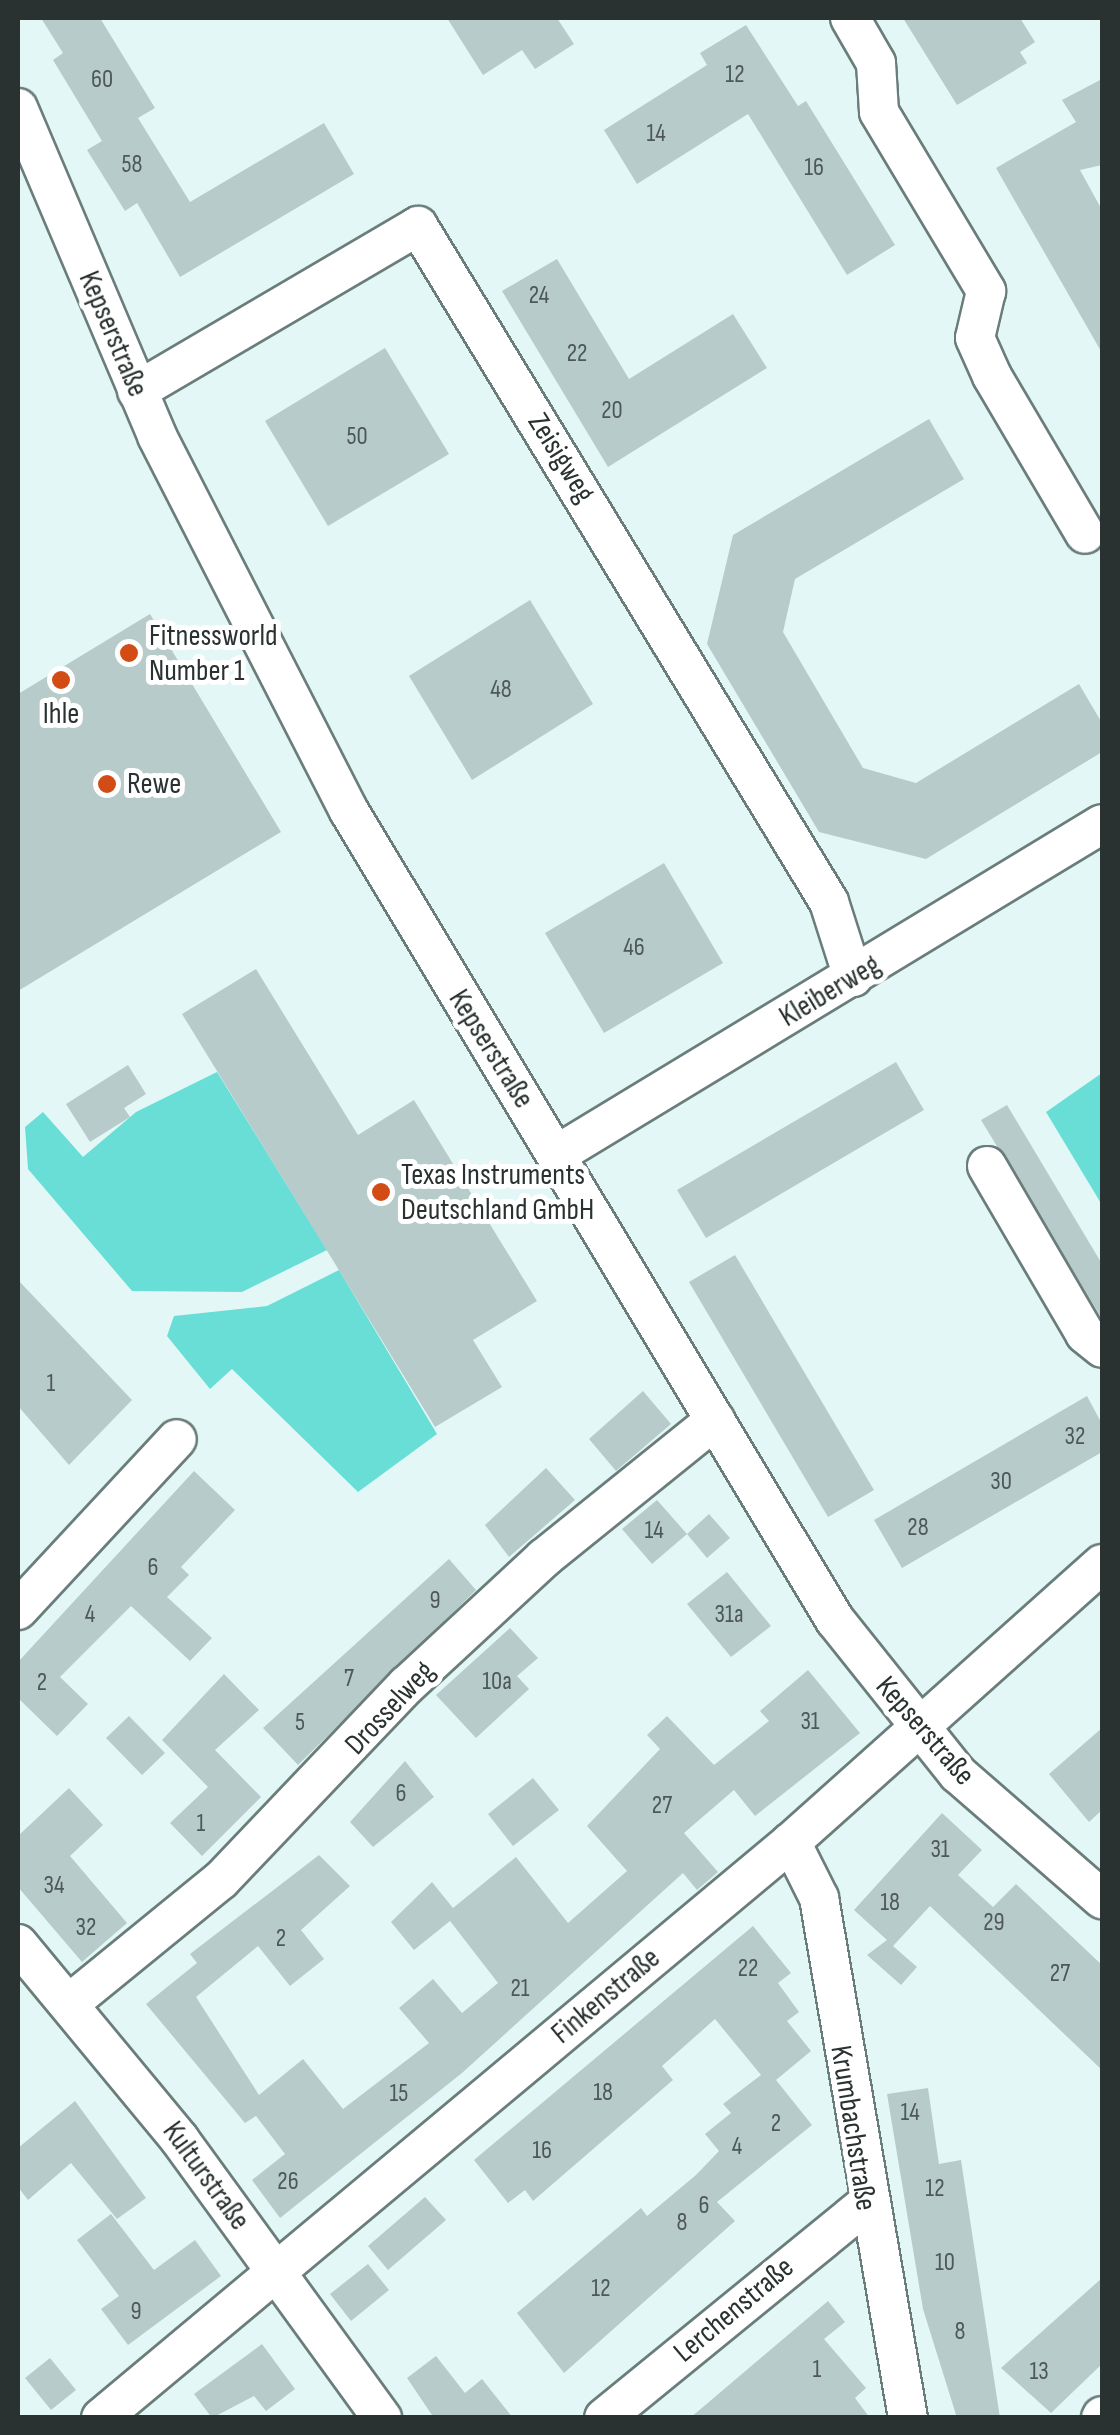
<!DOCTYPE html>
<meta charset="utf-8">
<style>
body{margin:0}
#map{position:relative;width:1120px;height:2435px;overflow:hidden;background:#e3f8f6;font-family:"Sofia Sans Condensed",sans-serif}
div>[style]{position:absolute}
.green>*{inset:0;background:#68ded6}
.building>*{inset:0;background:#b7ccca}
.roads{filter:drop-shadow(2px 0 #6a7d7b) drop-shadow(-2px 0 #6a7d7b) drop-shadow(0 2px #6a7d7b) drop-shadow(0 -2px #6a7d7b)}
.street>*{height:38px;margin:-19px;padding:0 19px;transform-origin:19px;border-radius:19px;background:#fff}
.dots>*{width:28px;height:28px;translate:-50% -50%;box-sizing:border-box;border:5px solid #fff;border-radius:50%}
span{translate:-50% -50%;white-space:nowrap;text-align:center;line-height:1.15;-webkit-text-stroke:10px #fff;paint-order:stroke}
.number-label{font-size:25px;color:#4d5857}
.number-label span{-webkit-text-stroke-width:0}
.street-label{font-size:30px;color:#2a3231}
.poi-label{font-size:30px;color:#2a3231}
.left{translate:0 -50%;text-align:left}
.frame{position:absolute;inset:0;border:20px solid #2a3231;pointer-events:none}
</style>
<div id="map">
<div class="green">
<i style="clip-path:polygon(217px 1072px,327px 1250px,242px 1292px,132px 1291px,28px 1169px,25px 1127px,43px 1112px,83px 1157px,136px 1112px)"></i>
<i style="clip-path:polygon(1102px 1073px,1102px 1205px,1046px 1112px)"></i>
<i style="clip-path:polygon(339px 1270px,437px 1434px,358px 1492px,232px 1369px,210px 1389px,167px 1336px,174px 1316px,267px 1306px)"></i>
</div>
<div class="building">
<i style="clip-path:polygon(41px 18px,100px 18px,155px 108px,138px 118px,190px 202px,324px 123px,354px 174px,180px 277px,137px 203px,125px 211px,87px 150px,102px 141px,53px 60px,63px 53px)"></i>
<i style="clip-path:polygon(447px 18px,557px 18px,574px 44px,535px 69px,522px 50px,483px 75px)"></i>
<i style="clip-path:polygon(903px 18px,1020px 18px,1035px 42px,1020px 52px,1027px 63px,957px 105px)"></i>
<i style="clip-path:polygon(746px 25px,798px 106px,806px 101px,895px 245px,847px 275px,748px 114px,637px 184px,604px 130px,707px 65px,700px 53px)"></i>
<i style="clip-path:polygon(1102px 79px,1102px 165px,1080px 170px,1102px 210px,1102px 353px,996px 168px,1076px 122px,1062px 100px)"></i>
<i style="clip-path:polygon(557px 259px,629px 379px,733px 314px,767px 368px,608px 467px,502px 291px)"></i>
<i style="clip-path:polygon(385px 348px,449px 454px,328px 526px,265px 421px)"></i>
<i style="clip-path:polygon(929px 419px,964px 479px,795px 579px,783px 632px,863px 768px,916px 783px,1079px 684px,1102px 723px,1102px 752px,926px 859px,819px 832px,707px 644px,733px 535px)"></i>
<i style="clip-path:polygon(530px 600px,593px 704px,472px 780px,409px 676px)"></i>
<i style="clip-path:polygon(150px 614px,281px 832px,18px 991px,18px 694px)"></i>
<i style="clip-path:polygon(664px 863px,723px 963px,604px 1033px,545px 933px)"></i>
<i style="clip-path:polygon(256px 969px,358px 1135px,414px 1100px,537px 1301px,473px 1340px,502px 1387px,435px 1427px,182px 1014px)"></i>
<i style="clip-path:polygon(896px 1062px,924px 1110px,706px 1238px,677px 1190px)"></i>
<i style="clip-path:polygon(128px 1065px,146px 1094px,124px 1108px,130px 1117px,90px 1142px,66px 1104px)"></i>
<i style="clip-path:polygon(1007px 1105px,1102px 1264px,1102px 1319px,981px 1120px)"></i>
<i style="clip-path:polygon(735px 1255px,874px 1490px,828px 1517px,689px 1282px)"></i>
<i style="clip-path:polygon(18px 1280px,132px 1400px,69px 1465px,18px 1406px)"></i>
<i style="clip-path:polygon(643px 1391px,671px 1424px,616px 1471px,589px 1439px)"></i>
<i style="clip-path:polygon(1087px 1396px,1102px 1424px,1102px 1452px,902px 1568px,874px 1520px)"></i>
<i style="clip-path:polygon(546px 1468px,575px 1500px,509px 1557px,485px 1525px)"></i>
<i style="clip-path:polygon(194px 1471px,235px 1510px,181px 1567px,189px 1575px,167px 1597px,212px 1638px,190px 1661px,131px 1606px,60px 1677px,88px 1704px,57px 1736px,18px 1698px,18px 1662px)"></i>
<i style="clip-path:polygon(657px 1500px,687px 1534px,652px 1564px,622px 1529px)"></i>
<i style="clip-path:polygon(709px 1514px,730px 1538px,707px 1558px,687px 1534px)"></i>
<i style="clip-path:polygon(449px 1559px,476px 1590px,298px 1765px,263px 1728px)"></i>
<i style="clip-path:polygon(727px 1572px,771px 1626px,731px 1657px,687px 1604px)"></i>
<i style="clip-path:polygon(510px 1628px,538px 1658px,517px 1676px,529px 1689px,476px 1738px,436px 1695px)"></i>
<i style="clip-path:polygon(808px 1670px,860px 1733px,755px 1816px,734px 1790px,684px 1833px,718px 1872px,697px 1890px,683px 1873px,462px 2073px,280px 2218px,252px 2180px,285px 2154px,256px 2116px,245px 2123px,146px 2004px,197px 1963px,190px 1954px,319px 1855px,350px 1886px,301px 1930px,324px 1959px,290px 1986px,258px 1946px,196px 1997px,259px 2095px,303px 2059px,343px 2109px,429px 2043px,399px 2008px,433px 1979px,462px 2013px,498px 1983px,450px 1921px,414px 1950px,391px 1922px,432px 1882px,453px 1908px,516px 1857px,568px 1923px,627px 1871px,587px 1826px,660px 1749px,647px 1735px,667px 1716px,714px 1765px,769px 1721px,760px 1711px)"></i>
<i style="clip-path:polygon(224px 1674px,259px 1710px,215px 1750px,261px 1797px,202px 1856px,170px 1823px,208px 1787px,162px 1740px)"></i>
<i style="clip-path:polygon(129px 1716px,165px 1753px,142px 1775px,106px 1738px)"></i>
<i style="clip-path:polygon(1102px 1728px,1102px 1810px,1089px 1822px,1049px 1774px)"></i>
<i style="clip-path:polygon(405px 1761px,434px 1797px,373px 1847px,350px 1822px)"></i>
<i style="clip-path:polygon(533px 1778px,559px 1810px,513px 1846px,488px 1814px)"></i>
<i style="clip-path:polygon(69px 1788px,103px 1825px,70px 1856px,127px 1923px,82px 1962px,18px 1887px,18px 1836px)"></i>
<i style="clip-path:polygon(942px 1813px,982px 1850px,958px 1875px,993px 1907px,1016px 1884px,1102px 1965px,1102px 2070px,930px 1906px,893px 1946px,917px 1967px,901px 1985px,867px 1955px,887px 1940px,854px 1910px)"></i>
<i style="clip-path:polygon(753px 1926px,791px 1973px,778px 1983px,799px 2012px,787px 2021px,811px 2051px,776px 2080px,812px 2125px,717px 2202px,735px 2221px,564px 2373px,517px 2313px,641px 2208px,647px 2216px,696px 2175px,719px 2151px,705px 2134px,731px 2113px,723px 2104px,761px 2075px,715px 2019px,662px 2066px,673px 2080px,533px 2201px,525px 2190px,508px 2203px,474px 2160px)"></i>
<i style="clip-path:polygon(928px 2088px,939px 2164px,961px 2160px,1000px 2418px,957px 2418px,923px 2309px,887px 2094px)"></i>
<i style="clip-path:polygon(75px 2101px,146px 2198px,117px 2219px,71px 2163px,28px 2200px,18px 2187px,18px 2148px)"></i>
<i style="clip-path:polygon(425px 2197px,446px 2220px,388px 2270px,368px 2246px)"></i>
<i style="clip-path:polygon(111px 2214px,154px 2270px,195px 2240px,221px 2276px,128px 2345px,101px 2309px,119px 2296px,77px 2240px)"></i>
<i style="clip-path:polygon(368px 2264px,389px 2290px,351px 2321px,330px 2294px)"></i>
<i style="clip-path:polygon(1102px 2278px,1102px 2364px,1051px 2413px,1001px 2368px)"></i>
<i style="clip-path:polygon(828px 2301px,845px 2322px,824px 2339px,866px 2388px,855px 2398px,870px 2418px,690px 2418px)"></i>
<i style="clip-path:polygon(262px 2344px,295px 2389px,266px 2411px,254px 2396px,212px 2418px,194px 2394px)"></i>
<i style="clip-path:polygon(436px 2356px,465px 2393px,482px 2379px,513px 2418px,434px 2418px,407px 2378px)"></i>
<i style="clip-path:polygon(50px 2358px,76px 2390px,51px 2410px,25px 2378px)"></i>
</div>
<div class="roads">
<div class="street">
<i style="left:850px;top:18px;width:52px;rotate:60deg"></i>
<i style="left:876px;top:63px;width:49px;rotate:86.5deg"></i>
<i style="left:879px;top:112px;width:209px;rotate:59.1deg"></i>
<i style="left:986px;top:291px;width:48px;rotate:103.2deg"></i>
<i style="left:975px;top:338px;width:42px;rotate:65.9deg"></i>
<i style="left:992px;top:376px;width:183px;rotate:59.5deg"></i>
<i style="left:18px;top:108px;width:356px;rotate:67deg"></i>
<i style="left:157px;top:436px;width:421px;rotate:62.9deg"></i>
<i style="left:349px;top:811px;width:944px;rotate:59.01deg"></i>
<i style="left:835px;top:1620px;width:197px;rotate:51.4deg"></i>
<i style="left:958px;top:1774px;width:191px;rotate:41deg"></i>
<i style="left:137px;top:391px;width:326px;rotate:-30.4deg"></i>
<i style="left:418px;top:226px;width:791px;rotate:58.7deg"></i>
<i style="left:829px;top:902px;width:79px;rotate:72.3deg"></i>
<i style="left:556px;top:1155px;width:638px;rotate:-31.23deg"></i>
<i style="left:987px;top:1166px;width:194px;rotate:59.7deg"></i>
<i style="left:1085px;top:1334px;width:22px;rotate:39deg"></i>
<i style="left:18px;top:1610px;width:233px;rotate:-47.1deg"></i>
<i style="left:791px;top:1842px;width:63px;rotate:63.4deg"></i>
<i style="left:819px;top:1898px;width:528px;rotate:80.29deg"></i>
<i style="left:18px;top:1944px;width:254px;rotate:50.4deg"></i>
<i style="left:180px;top:2140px;width:344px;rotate:54deg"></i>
<i style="left:70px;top:2003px;width:195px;rotate:-39.2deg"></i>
<i style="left:221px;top:1880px;width:269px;rotate:-46.4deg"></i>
<i style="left:407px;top:1685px;width:187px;rotate:-42.8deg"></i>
<i style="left:544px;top:1558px;width:220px;rotate:-38.9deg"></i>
<i style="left:101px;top:2418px;width:899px;rotate:-39.85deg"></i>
<i style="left:791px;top:1842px;width:417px;rotate:-41.8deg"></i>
<i style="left:604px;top:2418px;width:337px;rotate:-39.2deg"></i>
<i style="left:1101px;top:2418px;width:2px;rotate:-63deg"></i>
</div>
</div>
<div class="dots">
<i style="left:129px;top:653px;background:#d34c15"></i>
<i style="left:61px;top:680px;background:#d34c15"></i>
<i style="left:107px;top:784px;background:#d34c15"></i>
<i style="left:381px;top:1192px;background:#d34c15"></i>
</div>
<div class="number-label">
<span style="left:735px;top:75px">12</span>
<span style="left:102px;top:80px">60</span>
<span style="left:656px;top:134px">14</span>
<span style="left:132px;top:165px">58</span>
<span style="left:814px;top:168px">16</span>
<span style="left:539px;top:296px">24</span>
<span style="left:577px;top:354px">22</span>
<span style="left:612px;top:411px">20</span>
<span style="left:357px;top:437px">50</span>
<span style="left:501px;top:690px">48</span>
<span style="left:634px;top:948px">46</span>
<span style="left:51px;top:1384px">1</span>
<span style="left:1075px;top:1437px">32</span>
<span style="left:1001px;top:1482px">30</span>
<span style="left:918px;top:1528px">28</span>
<span style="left:654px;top:1531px">14</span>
<span style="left:153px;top:1568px">6</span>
<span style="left:435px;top:1601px">9</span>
<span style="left:90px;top:1615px">4</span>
<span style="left:729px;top:1615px">31a</span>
<span style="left:349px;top:1679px">7</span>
<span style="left:497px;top:1682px">10a</span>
<span style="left:42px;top:1683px">2</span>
<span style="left:810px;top:1722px">31</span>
<span style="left:300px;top:1723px">5</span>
<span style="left:401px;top:1794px">6</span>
<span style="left:662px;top:1806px">27</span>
<span style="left:201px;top:1824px">1</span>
<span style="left:940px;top:1850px">31</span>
<span style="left:54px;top:1886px">34</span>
<span style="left:890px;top:1903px">18</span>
<span style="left:994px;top:1923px">29</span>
<span style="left:86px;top:1928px">32</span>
<span style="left:281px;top:1939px">2</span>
<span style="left:748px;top:1969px">22</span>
<span style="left:1060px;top:1974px">27</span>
<span style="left:520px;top:1989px">21</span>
<span style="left:603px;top:2093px">18</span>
<span style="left:399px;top:2094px">15</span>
<span style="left:910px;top:2113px">14</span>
<span style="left:776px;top:2124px">2</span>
<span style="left:737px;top:2147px">4</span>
<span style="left:542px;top:2151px">16</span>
<span style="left:288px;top:2182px">26</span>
<span style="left:935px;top:2189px">12</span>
<span style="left:704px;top:2206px">6</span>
<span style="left:682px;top:2223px">8</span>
<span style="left:945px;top:2263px">10</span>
<span style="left:601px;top:2289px">12</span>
<span style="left:136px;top:2312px">9</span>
<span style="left:960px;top:2332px">8</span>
<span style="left:817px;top:2370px">1</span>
<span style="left:1039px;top:2372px">13</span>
</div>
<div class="street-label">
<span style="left:113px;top:334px;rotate:67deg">Kepserstraße</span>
<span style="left:561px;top:458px;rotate:58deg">Zeisigweg</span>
<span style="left:830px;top:991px;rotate:-31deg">Kleiberweg</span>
<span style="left:491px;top:1049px;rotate:58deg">Kepserstraße</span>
<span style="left:390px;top:1708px;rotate:-47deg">Drosselweg</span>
<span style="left:925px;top:1731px;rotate:49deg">Kepserstraße</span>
<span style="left:606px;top:1996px;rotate:-40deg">Finkenstraße</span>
<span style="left:853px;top:2128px;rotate:81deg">Krumbachstraße</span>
<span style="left:206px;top:2176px;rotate:54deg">Kulturstraße</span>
<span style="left:734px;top:2310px;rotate:-40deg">Lerchenstraße</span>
</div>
<div class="poi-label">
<span class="left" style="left:149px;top:653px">Fitnessworld<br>Number 1</span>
<span style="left:61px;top:714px">Ihle</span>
<span class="left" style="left:127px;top:784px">Rewe</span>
<span class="left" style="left:401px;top:1192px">Texas Instruments<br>Deutschland GmbH</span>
</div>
<div class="frame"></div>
</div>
